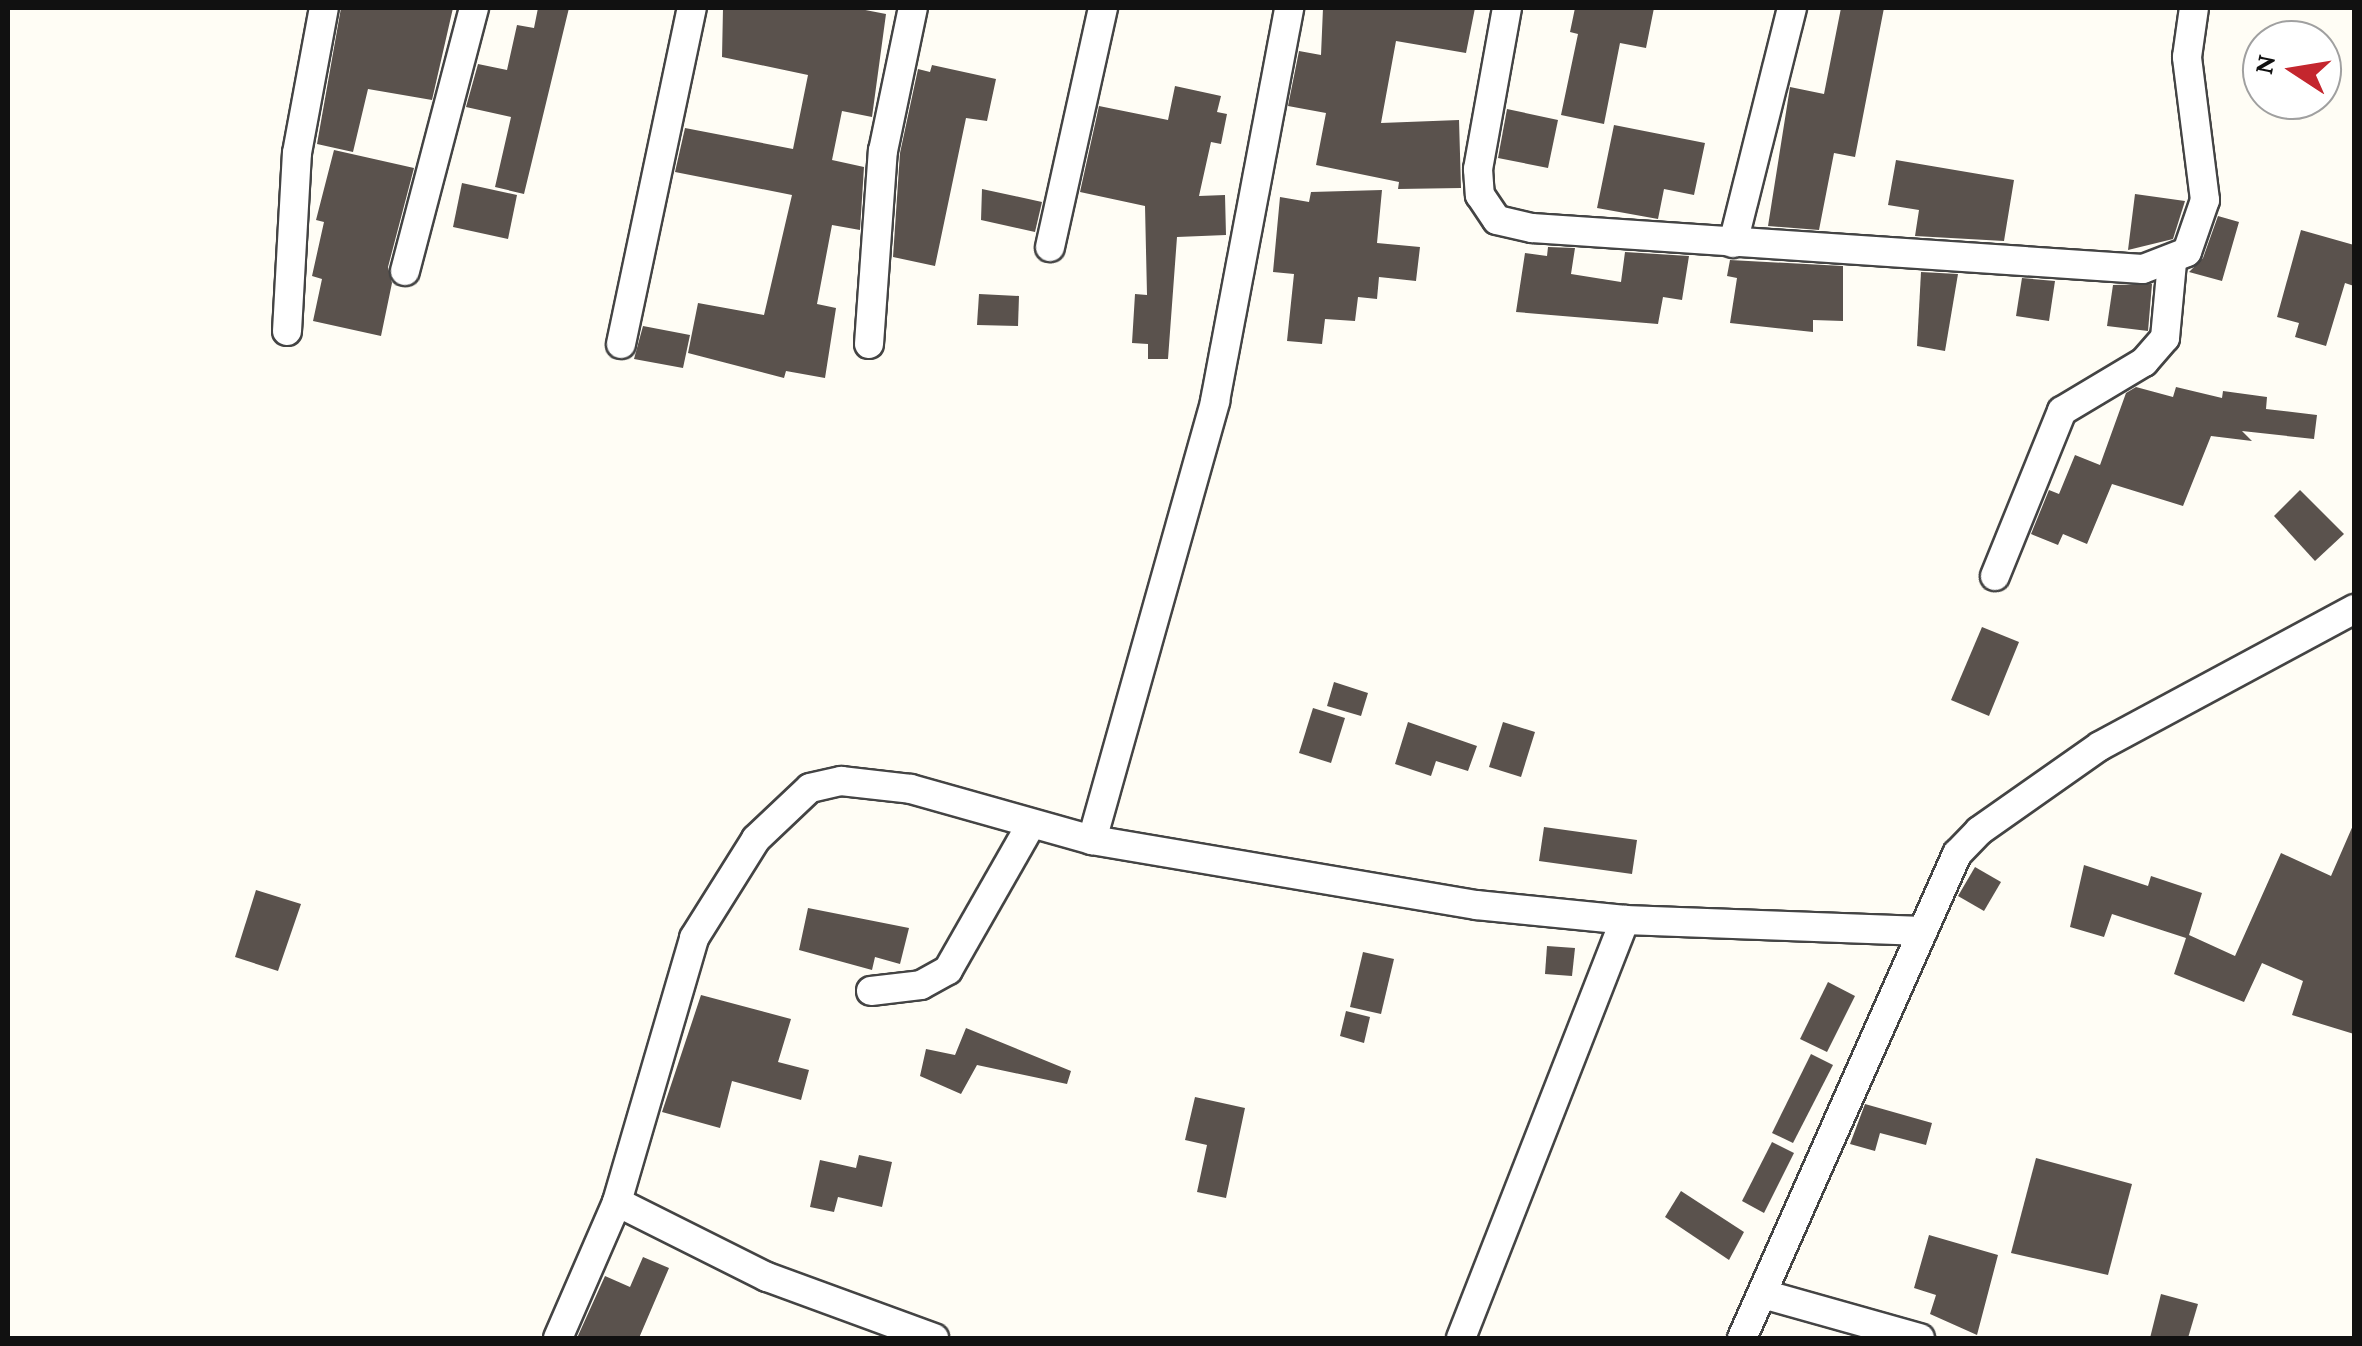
<!DOCTYPE html>
<style>
body{margin:0}
#map{position:relative;width:2362px;height:1346px;overflow:hidden;background:#fffdf5;font-family:"Crimson Pro",serif}
div>[style]{position:absolute}
.building>*{inset:0;background:#5a524d}
.roads{filter:drop-shadow(2px 0 #444) drop-shadow(-2px 0 #444) drop-shadow(0 2px #444) drop-shadow(0 -2px #444)}
.street>*{height:28px;margin:-14px;padding:0 14px;transform-origin:14px;border-radius:14px;background:#fff}
span{translate:-50% -50%;white-space:nowrap;text-align:center;line-height:1.15;-webkit-text-stroke:10px #fff;paint-order:stroke}
.frame{position:absolute;inset:0;border:10px solid #111;pointer-events:none}
.north{position:absolute;left:2242px;top:20px;width:100px;height:100px;box-sizing:border-box;background:#fff;border:2px solid #a0a0a0;border-radius:50%;rotate:282deg;font-size:28px;font-weight:700;line-height:40px;text-align:center;color:#111}
.north::after{content:'';display:block;margin:auto;width:35px;height:45px;background:#c4262e;clip-path:polygon(50% 0,100% 100%,50% 72%,0 100%)}
</style>
<div id="map">
<div class="building">
<i style="clip-path:polygon(341px 8px,453px 8px,432px 100px,368px 89px,353px 152px,317px 144px)"></i>
<i style="clip-path:polygon(538px 8px,569px 8px,524px 194px,495px 187px,511px 117px,466px 107px,478px 64px,507px 70px,517px 25px,534px 28px)"></i>
<i style="clip-path:polygon(723px 8px,855px 8px,886px 14px,872px 117px,842px 111px,832px 160px,864px 167px,860px 230px,832px 225px,817px 304px,836px 308px,825px 378px,786px 371px,784px 378px,688px 353px,698px 303px,764px 315px,792px 195px,675px 172px,685px 128px,793px 149px,808px 75px,722px 57px)"></i>
<i style="clip-path:polygon(1323px 8px,1475px 8px,1466px 53px,1396px 41px,1381px 123px,1459px 120px,1461px 188px,1398px 189px,1399px 182px,1316px 165px,1326px 113px,1288px 106px,1299px 51px,1321px 55px)"></i>
<i style="clip-path:polygon(1575px 8px,1654px 8px,1646px 48px,1620px 43px,1604px 124px,1561px 115px,1578px 34px,1570px 32px)"></i>
<i style="clip-path:polygon(1841px 8px,1884px 8px,1855px 157px,1834px 153px,1819px 230px,1768px 226px,1790px 87px,1824px 94px)"></i>
<i style="clip-path:polygon(932px 65px,996px 79px,987px 121px,966px 118px,935px 266px,893px 257px,900px 153px,918px 69px,930px 72px)"></i>
<i style="clip-path:polygon(1175px 86px,1221px 96px,1217px 112px,1227px 114px,1221px 144px,1211px 142px,1199px 196px,1225px 195px,1226px 235px,1177px 237px,1168px 359px,1148px 359px,1148px 344px,1132px 343px,1135px 294px,1147px 295px,1145px 206px,1080px 192px,1099px 106px,1168px 120px)"></i>
<i style="clip-path:polygon(1507px 109px,1558px 120px,1548px 168px,1498px 158px)"></i>
<i style="clip-path:polygon(1614px 125px,1705px 143px,1694px 195px,1664px 189px,1658px 219px,1597px 208px)"></i>
<i style="clip-path:polygon(334px 150px,414px 168px,388px 267px,392px 283px,381px 336px,313px 321px,322px 279px,312px 276px,324px 222px,316px 220px)"></i>
<i style="clip-path:polygon(1896px 160px,2014px 180px,2004px 241px,1915px 236px,1919px 210px,1888px 205px)"></i>
<i style="clip-path:polygon(462px 183px,517px 195px,508px 239px,453px 227px)"></i>
<i style="clip-path:polygon(982px 189px,1042px 202px,1035px 232px,981px 220px)"></i>
<i style="clip-path:polygon(1382px 190px,1377px 243px,1420px 247px,1416px 281px,1379px 277px,1377px 299px,1358px 297px,1355px 321px,1325px 319px,1322px 344px,1287px 341px,1294px 274px,1273px 272px,1280px 197px,1309px 202px,1311px 192px)"></i>
<i style="clip-path:polygon(2135px 194px,2185px 201px,2173px 239px,2128px 250px)"></i>
<i style="clip-path:polygon(2218px 216px,2239px 222px,2222px 281px,2189px 272px,2203px 258px)"></i>
<i style="clip-path:polygon(2301px 230px,2354px 245px,2354px 286px,2345px 283px,2326px 346px,2295px 337px,2299px 323px,2277px 317px)"></i>
<i style="clip-path:polygon(1548px 247px,1575px 248px,1571px 274px,1621px 282px,1625px 252px,1689px 256px,1682px 300px,1663px 297px,1658px 324px,1516px 312px,1525px 253px,1547px 256px)"></i>
<i style="clip-path:polygon(1730px 260px,1843px 266px,1843px 321px,1813px 320px,1813px 332px,1730px 323px,1737px 278px,1727px 276px)"></i>
<i style="clip-path:polygon(1921px 272px,1958px 274px,1945px 351px,1917px 346px)"></i>
<i style="clip-path:polygon(2022px 278px,2055px 281px,2049px 321px,2016px 316px)"></i>
<i style="clip-path:polygon(2152px 284px,2148px 331px,2107px 326px,2113px 285px)"></i>
<i style="clip-path:polygon(979px 294px,1019px 296px,1018px 326px,977px 325px)"></i>
<i style="clip-path:polygon(643px 326px,690px 335px,683px 368px,634px 359px)"></i>
<i style="clip-path:polygon(2136px 387px,2173px 397px,2176px 387px,2222px 398px,2223px 391px,2267px 397px,2266px 409px,2317px 415px,2314px 439px,2242px 431px,2252px 441px,2211px 436px,2183px 506px,2112px 484px,2087px 544px,2063px 534px,2058px 545px,2031px 534px,2049px 490px,2059px 494px,2075px 455px,2100px 465px,2126px 393px)"></i>
<i style="clip-path:polygon(2300px 490px,2344px 534px,2315px 561px,2274px 516px)"></i>
<i style="clip-path:polygon(1982px 627px,2019px 642px,1989px 716px,1951px 700px)"></i>
<i style="clip-path:polygon(1334px 682px,1368px 693px,1361px 716px,1327px 706px)"></i>
<i style="clip-path:polygon(1313px 708px,1345px 718px,1331px 763px,1299px 753px)"></i>
<i style="clip-path:polygon(1408px 722px,1477px 746px,1468px 771px,1436px 761px,1431px 776px,1395px 764px)"></i>
<i style="clip-path:polygon(1503px 722px,1535px 732px,1521px 777px,1489px 767px)"></i>
<i style="clip-path:polygon(2354px 823px,2354px 1034px,2292px 1015px,2303px 981px,2262px 963px,2244px 1002px,2174px 974px,2186px 938px,2112px 914px,2104px 937px,2070px 927px,2084px 865px,2148px 886px,2151px 876px,2202px 893px,2189px 935px,2235px 956px,2281px 853px,2331px 876px)"></i>
<i style="clip-path:polygon(1544px 827px,1637px 840px,1632px 874px,1539px 861px)"></i>
<i style="clip-path:polygon(1975px 867px,2001px 882px,1984px 911px,1958px 896px)"></i>
<i style="clip-path:polygon(256px 890px,301px 904px,278px 971px,235px 957px)"></i>
<i style="clip-path:polygon(808px 908px,909px 928px,900px 964px,875px 957px,872px 970px,799px 950px)"></i>
<i style="clip-path:polygon(1547px 946px,1575px 948px,1572px 976px,1545px 974px)"></i>
<i style="clip-path:polygon(1363px 952px,1394px 959px,1381px 1014px,1350px 1007px)"></i>
<i style="clip-path:polygon(1828px 982px,1855px 996px,1827px 1052px,1800px 1039px)"></i>
<i style="clip-path:polygon(701px 995px,791px 1019px,778px 1062px,809px 1070px,801px 1100px,732px 1081px,720px 1128px,662px 1112px)"></i>
<i style="clip-path:polygon(1346px 1011px,1370px 1017px,1364px 1043px,1340px 1036px)"></i>
<i style="clip-path:polygon(966px 1028px,1071px 1071px,1067px 1084px,977px 1065px,961px 1094px,920px 1076px,926px 1049px,955px 1055px)"></i>
<i style="clip-path:polygon(1811px 1054px,1833px 1065px,1793px 1143px,1772px 1133px)"></i>
<i style="clip-path:polygon(1195px 1097px,1245px 1108px,1226px 1198px,1197px 1192px,1207px 1145px,1185px 1140px)"></i>
<i style="clip-path:polygon(1865px 1104px,1932px 1123px,1926px 1145px,1880px 1133px,1875px 1151px,1850px 1144px)"></i>
<i style="clip-path:polygon(1772px 1142px,1794px 1153px,1764px 1213px,1742px 1201px)"></i>
<i style="clip-path:polygon(859px 1155px,892px 1162px,882px 1207px,838px 1197px,834px 1212px,810px 1207px,820px 1160px,856px 1168px)"></i>
<i style="clip-path:polygon(2036px 1158px,2132px 1184px,2108px 1275px,2011px 1253px)"></i>
<i style="clip-path:polygon(1681px 1191px,1744px 1232px,1729px 1260px,1665px 1217px)"></i>
<i style="clip-path:polygon(1929px 1235px,1998px 1255px,1977px 1335px,1930px 1314px,1936px 1295px,1914px 1288px)"></i>
<i style="clip-path:polygon(643px 1257px,669px 1268px,639px 1338px,577px 1338px,605px 1276px,630px 1287px)"></i>
<i style="clip-path:polygon(2161px 1294px,2198px 1304px,2188px 1338px,2150px 1338px)"></i>
</div>
<div class="roads">
<div class="street">
<i style="left:1507px;top:8px;width:164px;rotate:100.2deg"></i>
<i style="left:1478px;top:169px;width:26px;rotate:86deg"></i>
<i style="left:1480px;top:195px;width:30px;rotate:56deg"></i>
<i style="left:1497px;top:220px;width:36px;rotate:13deg"></i>
<i style="left:1532px;top:228px;width:612px;rotate:3.84deg"></i>
<i style="left:2143px;top:269px;width:47px;rotate:-21.1deg"></i>
<i style="left:2187px;top:252px;width:55px;rotate:-70.9deg"></i>
<i style="left:2205px;top:200px;width:144px;rotate:-97.2deg"></i>
<i style="left:2187px;top:57px;width:49px;rotate:-81.9deg"></i>
<i style="left:1733px;top:243px;width:242px;rotate:-75.9deg"></i>
<i style="left:1050px;top:247px;width:245px;rotate:-77.5deg"></i>
<i style="left:405px;top:271px;width:272px;rotate:-75.3deg"></i>
<i style="left:287px;top:331px;width:178px;rotate:-86.8deg"></i>
<i style="left:297px;top:153px;width:147px;rotate:-79.5deg"></i>
<i style="left:621px;top:344px;width:343px;rotate:-78.1deg"></i>
<i style="left:869px;top:344px;width:194px;rotate:-85.9deg"></i>
<i style="left:883px;top:151px;width:146px;rotate:-78.2deg"></i>
<i style="left:1995px;top:576px;width:178px;rotate:-67.9deg"></i>
<i style="left:2062px;top:411px;width:96px;rotate:-30.9deg"></i>
<i style="left:2144px;top:362px;width:32px;rotate:-49deg"></i>
<i style="left:2165px;top:338px;width:75px;rotate:-84.7deg"></i>
<i style="left:1092px;top:840px;width:456px;rotate:-74.3deg"></i>
<i style="left:1215px;top:401px;width:400px;rotate:-79.3deg"></i>
<i style="left:871px;top:991px;width:50px;rotate:-6.8deg"></i>
<i style="left:921px;top:985px;width:31px;rotate:-29deg"></i>
<i style="left:948px;top:970px;width:166px;rotate:-60.3deg"></i>
<i style="left:617px;top:1202px;width:168px;rotate:26.6deg"></i>
<i style="left:767px;top:1277px;width:178px;rotate:20.1deg"></i>
<i style="left:1763px;top:1294px;width:163px;rotate:15.7deg"></i>
<i style="left:558px;top:1338px;width:148px;rotate:-66.5deg"></i>
<i style="left:617px;top:1202px;width:275px;rotate:-73.7deg"></i>
<i style="left:694px;top:938px;width:117px;rotate:-57.9deg"></i>
<i style="left:756px;top:839px;width:74px;rotate:-43.4deg"></i>
<i style="left:810px;top:788px;width:32px;rotate:-13deg"></i>
<i style="left:841px;top:781px;width:70px;rotate:6.5deg"></i>
<i style="left:911px;top:789px;width:188px;rotate:15.7deg"></i>
<i style="left:1092px;top:840px;width:389px;rotate:9.6deg"></i>
<i style="left:1476px;top:905px;width:150px;rotate:5.7deg"></i>
<i style="left:1625px;top:920px;width:298px;rotate:2.1deg"></i>
<i style="left:1461px;top:1338px;width:449px;rotate:-68.6deg"></i>
<i style="left:1742px;top:1338px;width:530px;rotate:-66.05deg"></i>
<i style="left:1957px;top:854px;width:32px;rotate:-46deg"></i>
<i style="left:1979px;top:831px;width:148px;rotate:-35.1deg"></i>
<i style="left:2100px;top:746px;width:289px;rotate:-28.3deg"></i>
</div>
</div>
<div class="frame"></div>
<div class="north">N</div>
</div>
